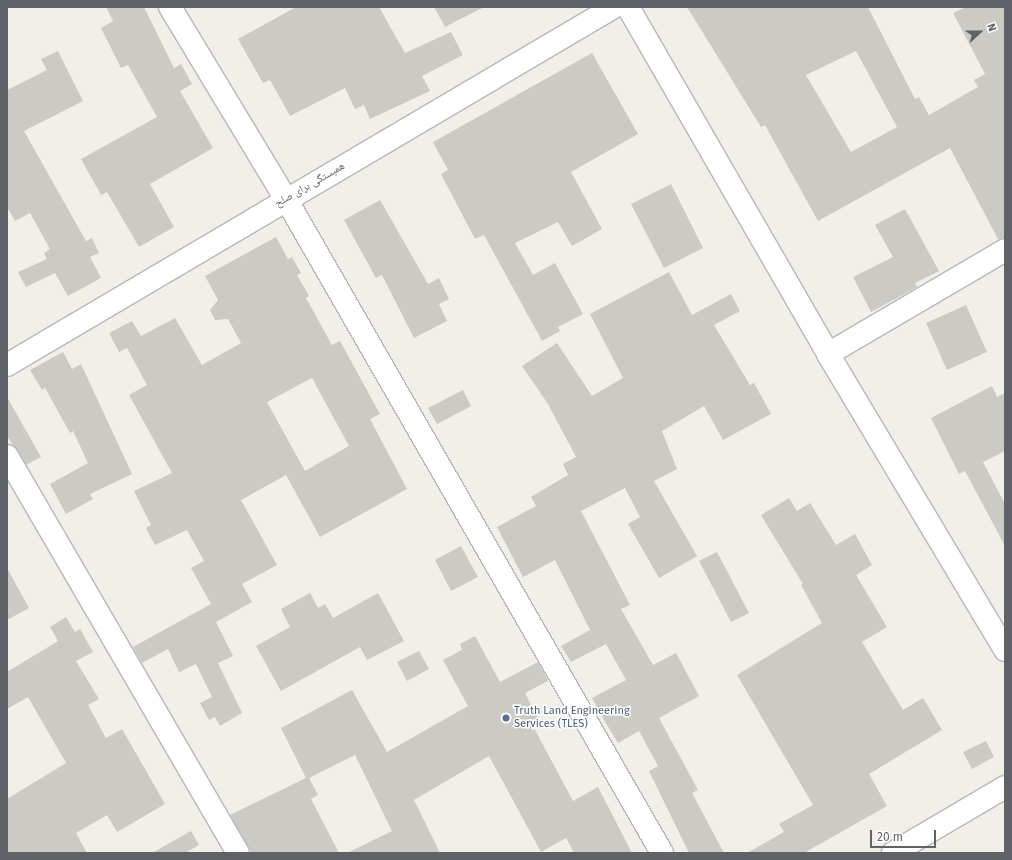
<!DOCTYPE html>
<meta charset="utf-8">
<style>
body{margin:0}
#map{position:relative;width:1012px;height:860px;overflow:hidden;background:#f1efe8;font-family:"Fira Sans","Noto Naskh Arabic",sans-serif}
div>[style]{position:absolute}
.building>*{inset:0;background:#cccac5}
.roads{filter:drop-shadow(1px 0 #b5b8bc) drop-shadow(-1px 0 #b5b8bc) drop-shadow(0 1px #b5b8bc) drop-shadow(0 -1px #b5b8bc)}
.minor>*{height:22px;margin:-11px;padding:0 11px;transform-origin:11px;border-radius:11px;background:#fff}
.dots>*{width:11px;height:11px;translate:-50% -50%;box-sizing:border-box;border:2px solid #fff;border-radius:50%}
span{translate:-50% -50%;white-space:nowrap;text-align:center;line-height:1.15;-webkit-text-stroke:3px #fff;paint-order:stroke}
.street-label{font-size:11px;color:#5f6368}
.service-label{font-size:11px;color:#4e5e75}
.left{translate:0 -50%;text-align:left}
.frame{position:absolute;inset:0;border:8px solid #5f6368;pointer-events:none}
.north{position:absolute;left:960px;top:12px;width:40px;height:40px;-webkit-text-stroke:3px #fff;paint-order:stroke;rotate:69deg;font-size:11px;font-weight:700;line-height:16px;text-align:center;color:#5f6368}
.north::after{content:'';display:block;margin:auto;width:14px;height:18px;background:#5f6368;clip-path:polygon(50% 0,100% 100%,50% 72%,0 100%)}
.scale{position:absolute;left:870px;top:830px;width:66px;height:18px;box-sizing:border-box;border:2px solid #5f6368;border-top:0;padding-left:5px;font-size:12px;line-height:14px;white-space:nowrap;color:#5f6368;-webkit-text-stroke:3px #fff;paint-order:stroke}
</style>
<div id="map">
<div class="building">
<i style="clip-path:polygon(106px 7px,144px 7px,174px 68px,181px 64px,192px 84px,180px 91px,213px 148px,150px 184px,174px 227px,139px 247px,107px 192px,101px 195px,81px 159px,157px 117px,128px 65px,121px 68px,101px 28px,113px 21px)"></i>
<i style="clip-path:polygon(296px 7px,379px 7px,405px 53px,451px 32px,463px 55px,422px 76px,430px 91px,370px 119px,364px 105px,355px 109px,345px 88px,290px 116px,270px 80px,263px 83px,238px 39px)"></i>
<i style="clip-path:polygon(434px 7px,484px 7px,445px 27px)"></i>
<i style="clip-path:polygon(evenodd,687px 7px,868px 7px,915px 99px,919px 97px,929px 115px,978px 87px,974px 80px,985px 74px,953px 13px,966px 7px,1005px 7px,1005px 238px,998px 239px,950px 148px,818px 221px,765px 125px,761px 127px,687px 7px,856px 51px,897px 127px,851px 152px,806px 75px,856px 51px)"></i>
<i style="clip-path:polygon(58px 51px,83px 101px,24px 131px,86px 241px,92px 238px,99px 253px,90px 257px,101px 278px,68px 296px,55px 273px,26px 287px,18px 272px,47px 259px,44px 253px,50px 249px,30px 213px,15px 221px,7px 207px,7px 90px,47px 70px,41px 59px)"></i>
<i style="clip-path:polygon(592px 53px,638px 134px,571px 172px,602px 229px,572px 246px,558px 222px,515px 243px,533px 275px,555px 263px,583px 314px,558px 327px,560px 331px,542px 341px,484px 235px,475px 239px,441px 174px,448px 170px,433px 142px)"></i>
<i style="clip-path:polygon(671px 184px,703px 248px,664px 268px,631px 204px)"></i>
<i style="clip-path:polygon(380px 200px,428px 284px,439px 278px,449px 299px,439px 304px,447px 321px,414px 338px,382px 275px,376px 278px,344px 220px)"></i>
<i style="clip-path:polygon(905px 209px,939px 271px,915px 283px,917px 287px,871px 312px,853px 277px,893px 257px,875px 225px)"></i>
<i style="clip-path:polygon(evenodd,276px 237px,288px 259px,292px 257px,301px 273px,297px 275px,309px 296px,306px 298px,332px 345px,340px 341px,380px 414px,370px 419px,407px 489px,320px 537px,286px 475px,241px 500px,277px 565px,242px 584px,252px 602px,216px 622px,233px 656px,218px 663px,242px 713px,220px 726px,215px 717px,209px 720px,200px 703px,212px 697px,196px 664px,179px 672px,168px 649px,142px 663px,133px 647px,211px 604px,191px 568px,204px 561px,187px 530px,155px 545px,146px 528px,151px 525px,134px 491px,172px 473px,129px 395px,147px 385px,127px 348px,119px 352px,109px 333px,132px 321px,141px 336px,175px 318px,202px 365px,241px 343px,228px 319px,215px 320px,210px 310px,218px 300px,205px 276px,276px 237px,312px 378px,349px 446px,305px 471px,267px 402px,312px 378px)"></i>
<i style="clip-path:polygon(669px 272px,692px 315px,731px 294px,740px 311px,714px 325px,750px 385px,754px 383px,771px 414px,723px 440px,704px 406px,662px 431px,677px 469px,654px 481px,697px 556px,659px 578px,628px 524px,640px 517px,625px 488px,581px 511px,630px 605px,621px 609px,653px 665px,676px 653px,699px 696px,659px 718px,698px 790px,692px 793px,724px 853px,689px 853px,649px 771px,658px 766px,639px 731px,618px 743px,604px 720px,592px 698px,626px 680px,606px 644px,571px 662px,561px 646px,590px 630px,555px 560px,523px 577px,497px 527px,536px 506px,531px 497px,568px 475px,563px 464px,576px 457px,548px 404px,522px 366px,557px 343px,592px 396px,623px 378px,590px 314px)"></i>
<i style="clip-path:polygon(966px 305px,987px 352px,947px 370px,926px 323px)"></i>
<i style="clip-path:polygon(63px 352px,72px 369px,81px 364px,132px 474px,90px 494px,93px 499px,66px 514px,50px 484px,88px 463px,73px 431px,70px 433px,45px 388px,42px 390px,30px 370px)"></i>
<i style="clip-path:polygon(992px 386px,997px 397px,1005px 393px,1005px 451px,983px 462px,1005px 504px,1005px 546px,965px 471px,959px 474px,931px 418px)"></i>
<i style="clip-path:polygon(463px 390px,471px 406px,437px 424px,428px 408px)"></i>
<i style="clip-path:polygon(7px 397px,41px 457px,26px 465px,7px 436px)"></i>
<i style="clip-path:polygon(789px 498px,797px 511px,810px 503px,836px 545px,855px 534px,872px 565px,856px 575px,887px 627px,862px 642px,903px 710px,923px 698px,942px 730px,869px 774px,887px 806px,804px 853px,747px 853px,784px 832px,779px 824px,813px 805px,737px 675px,822px 623px,801px 585px,803px 584px,761px 515px)"></i>
<i style="clip-path:polygon(461px 546px,478px 577px,451px 591px,435px 560px)"></i>
<i style="clip-path:polygon(717px 552px,749px 613px,731px 622px,699px 561px)"></i>
<i style="clip-path:polygon(7px 568px,29px 608px,7px 620px)"></i>
<i style="clip-path:polygon(310px 593px,318px 608px,325px 604px,333px 618px,378px 593px,404px 641px,367px 660px,360px 647px,281px 691px,256px 646px,290px 627px,281px 609px)"></i>
<i style="clip-path:polygon(66px 617px,75px 632px,80px 629px,93px 652px,76px 661px,99px 699px,88px 705px,106px 738px,122px 729px,165px 804px,117px 832px,107px 815px,76px 833px,87px 853px,7px 853px,7px 799px,66px 763px,28px 697px,7px 709px,7px 672px,58px 641px,50px 627px)"></i>
<i style="clip-path:polygon(475px 636px,500px 682px,538px 662px,548px 681px,525px 693px,541px 725px,534px 728px,573px 801px,598px 787px,632px 853px,574px 853px,566px 838px,541px 852px,489px 756px,414px 800px,440px 853px,347px 853px,392px 831px,355px 755px,309px 778px,318px 795px,311px 799px,339px 853px,252px 853px,230px 815px,306px 778px,281px 728px,352px 690px,387px 752px,468px 706px,443px 660px,462px 650px,460px 644px)"></i>
<i style="clip-path:polygon(419px 651px,429px 669px,407px 681px,397px 662px)"></i>
<i style="clip-path:polygon(986px 741px,994px 757px,972px 769px,963px 752px)"></i>
<i style="clip-path:polygon(191px 831px,199px 845px,185px 853px,152px 853px)"></i>
</div>
<div class="roads">
<div class="minor">
<i style="left:170px;top:7px;width:224px;rotate:58.9deg"></i>
<i style="left:286px;top:199px;width:754px;rotate:60.1deg"></i>
<i style="left:628px;top:7px;width:401px;rotate:60deg"></i>
<i style="left:828px;top:354px;width:345px;rotate:59.1deg"></i>
<i style="left:828px;top:354px;width:205px;rotate:-30.4deg"></i>
<i style="left:7px;top:365px;width:705px;rotate:-30.53deg"></i>
<i style="left:7px;top:456px;width:459px;rotate:59.8deg"></i>
<i style="left:893px;top:853px;width:130px;rotate:-30.5deg"></i>
</div>
</div>
<div class="dots">
<i style="left:506px;top:718px;background:#5c6f8a"></i>
</div>
<div class="street-label">
<span style="left:310px;top:185px;rotate:-30deg">همبستگی برای صلح</span>
</div>
<div class="service-label">
<span class="left" style="left:514px;top:718px">Truth Land Engineering<br>Services (TLES)</span>
</div>
<div class="frame"></div>
<div class="north">N</div>
<div class="scale">20 m</div>
</div>
